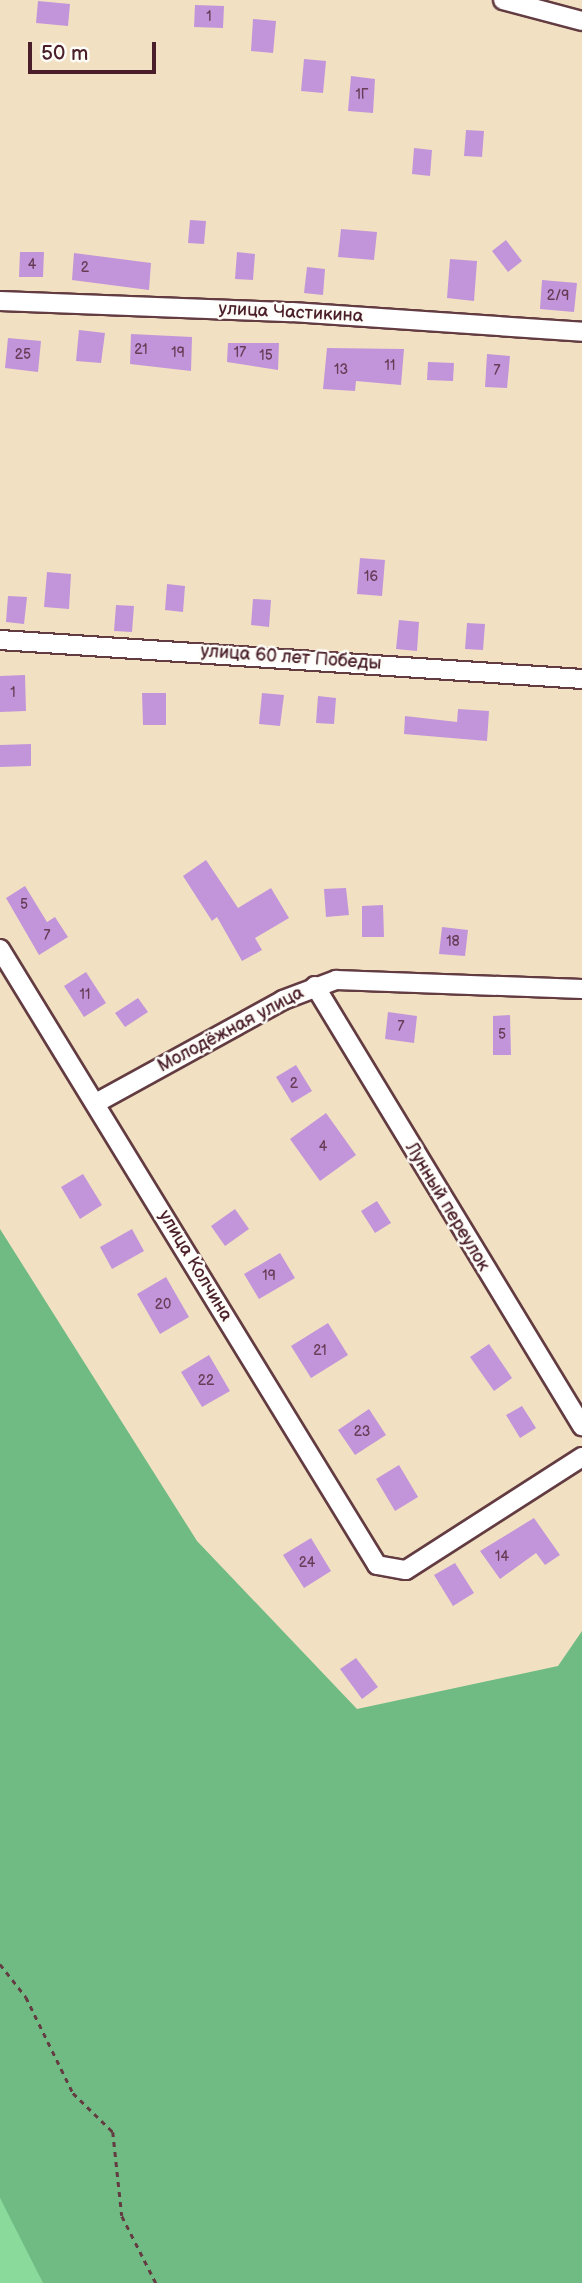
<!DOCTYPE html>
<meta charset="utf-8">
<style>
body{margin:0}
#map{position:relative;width:582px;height:2283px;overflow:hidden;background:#f1e0c2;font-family:"Balsamiq Sans",sans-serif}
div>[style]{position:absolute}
.green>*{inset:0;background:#8adb9b}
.forest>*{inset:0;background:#6fbb83}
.building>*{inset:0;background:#c295da}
.path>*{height:2.5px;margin-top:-1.25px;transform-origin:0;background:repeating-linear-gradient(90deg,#633c42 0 5px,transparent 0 10px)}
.roads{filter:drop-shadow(2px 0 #633c42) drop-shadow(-2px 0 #633c42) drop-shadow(0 2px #633c42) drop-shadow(0 -2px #633c42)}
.street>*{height:18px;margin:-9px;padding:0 9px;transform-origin:9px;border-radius:9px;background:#fff}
span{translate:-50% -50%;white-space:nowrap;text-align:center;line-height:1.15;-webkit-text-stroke:5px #fdfcf7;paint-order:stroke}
.number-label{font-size:14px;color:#683c57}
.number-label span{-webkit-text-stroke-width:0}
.street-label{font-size:18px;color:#4a1f2b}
.scale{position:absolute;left:28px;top:42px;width:128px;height:32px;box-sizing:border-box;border:4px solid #4a1f2b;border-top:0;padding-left:9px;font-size:21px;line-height:24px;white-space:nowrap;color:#4a1f2b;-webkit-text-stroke:5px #fdfcf7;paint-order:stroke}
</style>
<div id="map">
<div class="green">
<i style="clip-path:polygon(0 2198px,12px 2215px,43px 2283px,0 2283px)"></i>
</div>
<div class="forest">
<i style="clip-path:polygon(0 1229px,197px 1541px,357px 1709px,558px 1666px,582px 1631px,582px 2283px,43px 2283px,0 2198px)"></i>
</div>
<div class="building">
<i style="clip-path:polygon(38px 1px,70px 4px,68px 26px,36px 23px)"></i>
<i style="clip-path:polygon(195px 5px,224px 6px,223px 28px,194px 27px)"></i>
<i style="clip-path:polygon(253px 19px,276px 21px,273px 53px,251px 51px)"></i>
<i style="clip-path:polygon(304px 59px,326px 61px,323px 93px,301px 91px)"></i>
<i style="clip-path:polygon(351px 76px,375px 79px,373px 113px,348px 111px)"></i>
<i style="clip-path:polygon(466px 130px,484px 131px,482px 157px,464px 156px)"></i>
<i style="clip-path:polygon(414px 148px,432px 150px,430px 176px,412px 174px)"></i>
<i style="clip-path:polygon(190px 220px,206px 221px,204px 244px,188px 243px)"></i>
<i style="clip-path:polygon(341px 229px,377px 232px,374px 260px,338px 257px)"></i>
<i style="clip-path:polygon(506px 240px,522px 261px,508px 272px,492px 251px)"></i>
<i style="clip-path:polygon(20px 252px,44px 252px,43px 277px,19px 277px)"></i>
<i style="clip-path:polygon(237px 252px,255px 254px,253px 280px,235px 279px)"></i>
<i style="clip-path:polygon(74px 253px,151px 263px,149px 290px,72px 280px)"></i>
<i style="clip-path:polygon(450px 259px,477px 261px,474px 301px,447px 298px)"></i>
<i style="clip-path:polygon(307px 267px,325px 269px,323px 295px,304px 293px)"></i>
<i style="clip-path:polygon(542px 280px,577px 283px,574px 312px,540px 309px)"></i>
<i style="clip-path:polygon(79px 330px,105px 333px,101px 363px,76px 361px)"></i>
<i style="clip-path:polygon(131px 334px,192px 337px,191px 371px,130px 364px)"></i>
<i style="clip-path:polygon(8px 338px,41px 341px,38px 372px,5px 368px)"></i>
<i style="clip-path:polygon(228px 343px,279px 343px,278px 370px,227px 362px)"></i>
<i style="clip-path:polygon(327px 348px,404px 349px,401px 385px,356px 381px,355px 391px,323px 389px)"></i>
<i style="clip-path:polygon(487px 354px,510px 356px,507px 388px,485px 387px)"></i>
<i style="clip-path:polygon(428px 362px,454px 363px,453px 381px,427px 380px)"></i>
<i style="clip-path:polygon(360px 558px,385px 560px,382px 596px,357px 594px)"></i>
<i style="clip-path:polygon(47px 572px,71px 574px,69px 609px,44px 607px)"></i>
<i style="clip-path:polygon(167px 584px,185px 586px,183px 612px,165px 610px)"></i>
<i style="clip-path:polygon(8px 596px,27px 597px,24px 624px,6px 622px)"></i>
<i style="clip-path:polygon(253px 599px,271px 600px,269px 627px,251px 625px)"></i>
<i style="clip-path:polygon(116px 605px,134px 606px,132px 632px,114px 631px)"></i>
<i style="clip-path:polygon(399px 620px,419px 622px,417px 651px,396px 649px)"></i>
<i style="clip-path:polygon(467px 623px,485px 624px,483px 650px,465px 649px)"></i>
<i style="clip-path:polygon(25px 675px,26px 711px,0 712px,0 676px)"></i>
<i style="clip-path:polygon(142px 693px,166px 693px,166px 725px,143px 725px)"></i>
<i style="clip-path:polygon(262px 693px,284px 695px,280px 726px,259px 724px)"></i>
<i style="clip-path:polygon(318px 696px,336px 698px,334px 724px,316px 723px)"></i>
<i style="clip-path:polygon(458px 709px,489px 711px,487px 741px,404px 734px,405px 716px,457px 722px)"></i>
<i style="clip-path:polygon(31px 744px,31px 766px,0 767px,0 745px)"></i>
<i style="clip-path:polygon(206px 860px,238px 908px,271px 888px,289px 918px,255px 938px,262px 950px,242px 961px,217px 917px,212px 921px,183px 876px)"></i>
<i style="clip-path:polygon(25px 886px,47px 922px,55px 917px,68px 937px,39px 955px,6px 898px)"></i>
<i style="clip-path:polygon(346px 888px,349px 915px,326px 917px,324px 889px)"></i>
<i style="clip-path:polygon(383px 905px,384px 937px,362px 937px,362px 906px)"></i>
<i style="clip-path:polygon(442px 927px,468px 930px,465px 956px,439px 954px)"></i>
<i style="clip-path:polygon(86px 972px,106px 1003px,84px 1017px,64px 986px)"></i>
<i style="clip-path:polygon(138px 998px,148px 1012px,125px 1027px,115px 1013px)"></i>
<i style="clip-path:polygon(388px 1012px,417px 1016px,414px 1043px,385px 1039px)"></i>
<i style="clip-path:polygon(510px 1015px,511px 1055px,493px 1055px,493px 1016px)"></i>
<i style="clip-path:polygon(296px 1065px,312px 1091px,292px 1103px,276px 1077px)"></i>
<i style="clip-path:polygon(326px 1113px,356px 1155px,320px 1181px,290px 1139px)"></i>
<i style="clip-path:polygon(83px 1174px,102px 1205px,80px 1219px,61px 1187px)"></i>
<i style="clip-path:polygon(377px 1201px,391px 1223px,375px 1233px,361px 1211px)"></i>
<i style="clip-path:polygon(235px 1209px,249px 1229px,225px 1246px,211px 1226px)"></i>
<i style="clip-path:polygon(132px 1229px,144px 1251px,112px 1269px,100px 1247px)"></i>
<i style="clip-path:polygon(280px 1253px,295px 1278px,259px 1299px,244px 1274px)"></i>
<i style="clip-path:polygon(166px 1277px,189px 1317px,160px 1334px,137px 1294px)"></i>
<i style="clip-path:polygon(328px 1323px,348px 1355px,311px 1378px,291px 1346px)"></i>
<i style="clip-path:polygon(489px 1344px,512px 1378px,494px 1391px,470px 1357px)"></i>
<i style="clip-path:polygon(209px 1355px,230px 1391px,202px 1407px,181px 1372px)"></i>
<i style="clip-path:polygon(522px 1406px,536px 1428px,520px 1438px,506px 1415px)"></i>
<i style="clip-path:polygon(369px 1409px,386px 1435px,355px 1455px,338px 1430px)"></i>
<i style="clip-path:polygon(399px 1465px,418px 1497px,395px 1511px,376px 1479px)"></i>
<i style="clip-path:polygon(534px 1518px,560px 1555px,545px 1565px,536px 1553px,500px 1579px,480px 1551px)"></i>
<i style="clip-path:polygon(311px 1538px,331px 1571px,304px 1588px,283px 1555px)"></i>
<i style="clip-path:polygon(455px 1563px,474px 1593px,453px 1606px,434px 1575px)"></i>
<i style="clip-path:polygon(356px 1658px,378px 1687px,362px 1699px,340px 1669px)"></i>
</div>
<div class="path">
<i style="left:0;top:1964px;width:42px;rotate:51.8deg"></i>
<i style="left:26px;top:1997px;width:107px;rotate:63.9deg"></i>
<i style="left:73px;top:2093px;width:56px;rotate:44.3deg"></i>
<i style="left:113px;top:2132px;width:84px;rotate:83.9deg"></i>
<i style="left:122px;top:2216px;width:75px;rotate:63.1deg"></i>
</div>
<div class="roads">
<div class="street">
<i style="left:503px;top:0;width:82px;rotate:14.9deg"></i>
<i style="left:0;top:301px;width:292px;rotate:2.2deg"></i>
<i style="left:292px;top:312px;width:291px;rotate:3.9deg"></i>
<i style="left:0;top:640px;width:583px;rotate:3.83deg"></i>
<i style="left:0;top:949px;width:722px;rotate:58.53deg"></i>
<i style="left:377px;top:1565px;width:29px;rotate:10deg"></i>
<i style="left:406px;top:1570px;width:209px;rotate:-32.7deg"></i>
<i style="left:315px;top:986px;width:515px;rotate:58.75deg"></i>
<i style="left:96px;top:1103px;width:213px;rotate:-28.8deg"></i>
<i style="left:283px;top:1000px;width:57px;rotate:-20.7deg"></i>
<i style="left:336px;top:980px;width:246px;rotate:2.1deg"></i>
</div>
</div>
<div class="number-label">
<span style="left:209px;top:17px">1</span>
<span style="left:362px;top:95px">1Г</span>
<span style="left:32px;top:265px">4</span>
<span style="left:85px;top:268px">2</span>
<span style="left:558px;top:296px">2/9</span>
<span style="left:141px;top:350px">21</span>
<span style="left:178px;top:353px">19</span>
<span style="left:240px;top:353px">17</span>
<span style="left:23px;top:355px">25</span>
<span style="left:266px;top:356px">15</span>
<span style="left:390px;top:366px">11</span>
<span style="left:341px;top:370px">13</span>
<span style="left:497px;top:371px">7</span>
<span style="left:371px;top:577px">16</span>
<span style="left:13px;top:693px">1</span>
<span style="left:24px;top:905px">5</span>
<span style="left:47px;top:936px">7</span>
<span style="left:453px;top:942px">18</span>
<span style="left:85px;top:995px">11</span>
<span style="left:401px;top:1027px">7</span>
<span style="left:502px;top:1035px">5</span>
<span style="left:294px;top:1084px">2</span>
<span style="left:323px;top:1147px">4</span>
<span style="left:269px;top:1276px">19</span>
<span style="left:163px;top:1305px">20</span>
<span style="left:320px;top:1351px">21</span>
<span style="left:206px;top:1381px">22</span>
<span style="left:362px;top:1432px">23</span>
<span style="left:502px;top:1557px">14</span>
<span style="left:307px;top:1563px">24</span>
</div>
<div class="street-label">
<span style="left:291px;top:313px;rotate:3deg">улица Частикина</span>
<span style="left:291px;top:658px;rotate:4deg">улица 60 лет Победы</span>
<span style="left:231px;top:1030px;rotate:-28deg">Молодёжная улица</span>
<span style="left:447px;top:1207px;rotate:59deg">Лунный переулок</span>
<span style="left:195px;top:1266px;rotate:59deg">улица Колчина</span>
</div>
<div class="scale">50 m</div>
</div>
